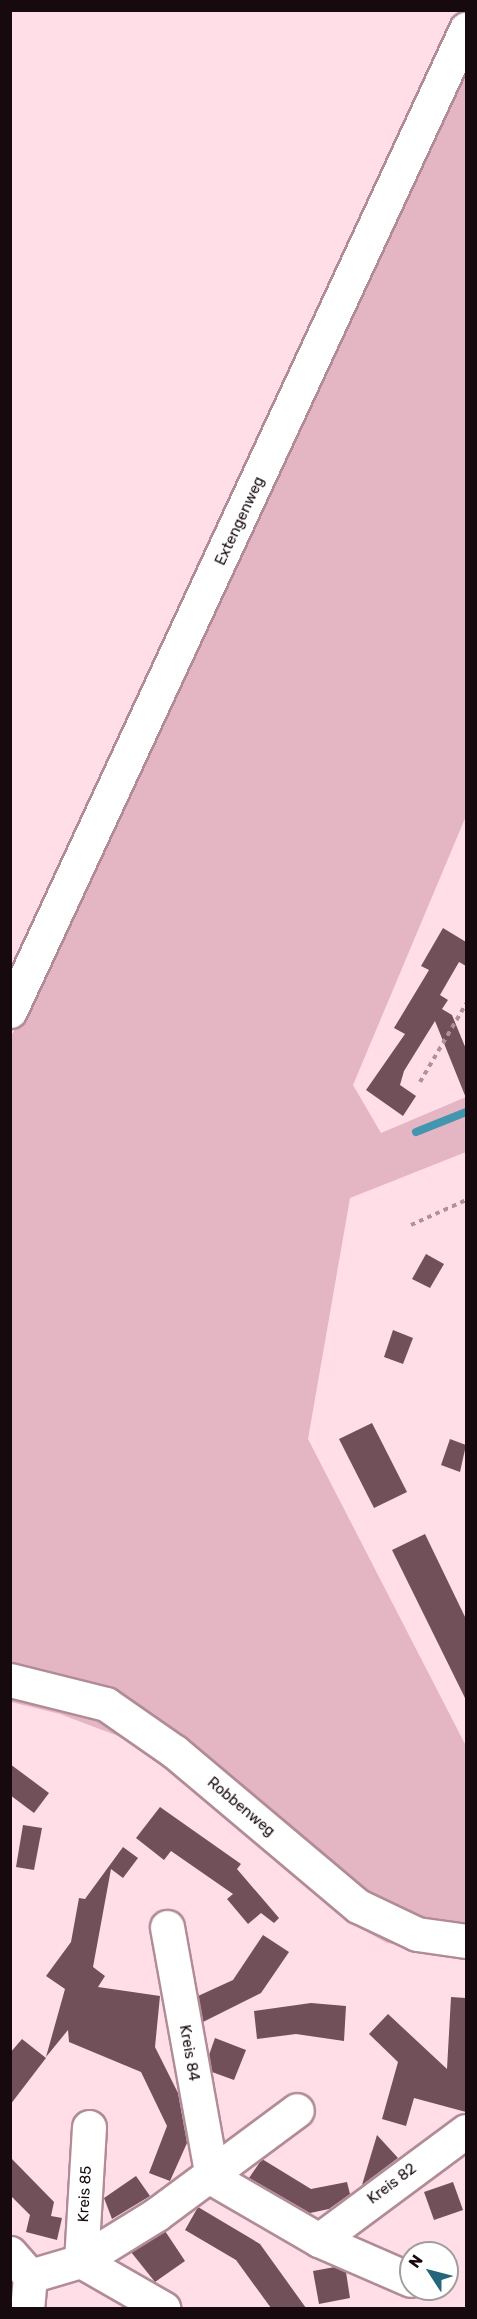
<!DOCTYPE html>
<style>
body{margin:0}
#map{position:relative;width:477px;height:2319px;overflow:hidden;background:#ffdee8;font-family:Rubik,sans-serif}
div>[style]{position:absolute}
.green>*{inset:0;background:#e4b5c3}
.stream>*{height:8px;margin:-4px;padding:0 4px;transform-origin:4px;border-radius:4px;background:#4496af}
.building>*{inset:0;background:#71505a}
.path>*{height:4px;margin-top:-2px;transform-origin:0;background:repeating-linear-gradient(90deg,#ac929a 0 4.5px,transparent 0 9px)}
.roads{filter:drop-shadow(2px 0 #b18c97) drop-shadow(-2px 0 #b18c97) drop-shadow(0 2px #b18c97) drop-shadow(0 -2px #b18c97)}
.minor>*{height:33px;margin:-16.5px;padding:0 16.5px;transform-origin:16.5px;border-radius:16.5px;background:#fff}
span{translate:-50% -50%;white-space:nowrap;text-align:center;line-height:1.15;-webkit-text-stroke:6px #fff;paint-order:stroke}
.street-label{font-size:15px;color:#170a0e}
.frame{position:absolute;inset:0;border:12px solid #170a0e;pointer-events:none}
.north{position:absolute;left:399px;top:2241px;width:60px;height:60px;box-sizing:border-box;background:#fff;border:2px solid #a29d9f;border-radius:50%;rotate:306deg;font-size:16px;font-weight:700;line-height:24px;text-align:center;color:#170a0e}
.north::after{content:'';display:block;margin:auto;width:21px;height:27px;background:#24667a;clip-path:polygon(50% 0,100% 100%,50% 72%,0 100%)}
</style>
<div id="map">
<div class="green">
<i style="clip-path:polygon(466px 56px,466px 816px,353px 1085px,381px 1133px,466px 1097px,466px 1152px,350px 1198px,308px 1439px,466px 1746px,466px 1956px,387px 1943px,349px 1922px,142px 1745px,60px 1714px,11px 1702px,11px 1037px)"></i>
</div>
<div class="stream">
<i style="left:416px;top:1132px;width:54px;rotate:-21.8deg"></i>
</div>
<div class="building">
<i style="clip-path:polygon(443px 928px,466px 942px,466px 966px,459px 962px,440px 995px,448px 1000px,442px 1009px,452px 1015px,466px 1049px,466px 1098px,435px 1021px,404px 1071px,400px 1085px,416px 1096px,403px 1116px,366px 1090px,405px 1034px,394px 1028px,429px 970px,421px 966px)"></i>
<i style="clip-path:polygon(426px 1254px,444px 1264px,430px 1288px,412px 1279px)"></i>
<i style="clip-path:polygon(393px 1330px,413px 1338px,403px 1364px,384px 1357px)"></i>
<i style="clip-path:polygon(372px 1423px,407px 1492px,374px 1508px,339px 1439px)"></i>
<i style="clip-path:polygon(450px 1439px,466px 1445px,460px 1472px,441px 1465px)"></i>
<i style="clip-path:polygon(425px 1534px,466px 1619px,466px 1700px,392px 1550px)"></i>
<i style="clip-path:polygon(10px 1764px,49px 1793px,34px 1813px,10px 1795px)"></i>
<i style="clip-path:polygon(160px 1807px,241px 1864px,237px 1869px,279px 1918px,274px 1923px,261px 1913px,248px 1924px,227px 1899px,233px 1894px,171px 1851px,164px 1860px,136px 1838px)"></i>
<i style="clip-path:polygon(23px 1825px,42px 1828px,34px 1870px,16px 1867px)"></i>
<i style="clip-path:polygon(123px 1847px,138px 1858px,123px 1878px,111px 1869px,93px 1967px,105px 1976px,98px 1987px,160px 1996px,155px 2047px,178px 2093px,187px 2143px,170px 2181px,149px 2173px,167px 2126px,141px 2072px,69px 2042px,68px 2030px,46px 2057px,65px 1989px,46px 1976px,71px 1942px,79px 1898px,85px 1899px)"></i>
<i style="clip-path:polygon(263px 1935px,289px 1952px,261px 1993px,203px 2022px,198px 1996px,233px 1980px)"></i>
<i style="clip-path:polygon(451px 1997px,466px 1998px,466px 2112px,414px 2098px,406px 2126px,382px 2119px,398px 2062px,369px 2034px,388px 2014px,447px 2069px)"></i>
<i style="clip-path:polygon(311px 2003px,346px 2006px,344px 2041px,296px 2034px,257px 2039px,254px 2011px)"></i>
<i style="clip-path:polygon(215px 2038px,246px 2050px,234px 2080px,212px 2072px,209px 2055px)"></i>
<i style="clip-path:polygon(22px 2039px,46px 2058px,10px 2105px,10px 2053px)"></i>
<i style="clip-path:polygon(377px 2135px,398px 2158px,362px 2185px)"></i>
<i style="clip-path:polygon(10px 2157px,54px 2202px,51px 2216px,62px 2218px,57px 2240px,26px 2232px,30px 2215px,10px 2195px)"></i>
<i style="clip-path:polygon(262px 2159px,311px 2189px,347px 2182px,350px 2194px,329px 2209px,310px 2213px,249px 2178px)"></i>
<i style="clip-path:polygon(136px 2176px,150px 2196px,112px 2219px,104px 2198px)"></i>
<i style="clip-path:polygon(453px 2182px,463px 2210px,434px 2220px,424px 2192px)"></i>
<i style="clip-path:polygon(198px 2207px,260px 2244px,306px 2308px,271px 2308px,236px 2260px,185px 2230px)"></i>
<i style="clip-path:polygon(165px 2231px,185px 2261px,155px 2282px,131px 2252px)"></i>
<i style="clip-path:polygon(335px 2267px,346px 2272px,350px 2298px,319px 2304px,313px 2271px)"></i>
</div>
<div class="path">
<i style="left:420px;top:1082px;width:91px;rotate:-59.5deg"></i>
<i style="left:411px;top:1225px;width:60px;rotate:-24.4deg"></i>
</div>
<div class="roads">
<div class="minor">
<i style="left:10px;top:1011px;width:1083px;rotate:-65.09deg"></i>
<i style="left:10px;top:1680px;width:99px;rotate:14deg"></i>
<i style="left:106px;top:1704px;width:84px;rotate:34.8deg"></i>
<i style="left:175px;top:1752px;width:239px;rotate:40.1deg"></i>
<i style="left:358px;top:1906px;width:65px;rotate:25.4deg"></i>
<i style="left:417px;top:1934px;width:49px;rotate:8.1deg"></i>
<i style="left:167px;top:1927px;width:255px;rotate:79.8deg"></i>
<i style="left:212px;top:2178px;width:124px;rotate:30.1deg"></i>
<i style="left:319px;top:2240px;width:100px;rotate:23.5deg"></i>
<i style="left:89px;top:2127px;width:134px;rotate:93.4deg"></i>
<i style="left:81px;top:2261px;width:95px;rotate:29.8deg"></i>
<i style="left:319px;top:2240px;width:183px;rotate:-36.6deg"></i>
<i style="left:10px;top:2253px;width:30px;rotate:49deg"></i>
<i style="left:30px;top:2276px;width:32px;rotate:95deg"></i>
<i style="left:30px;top:2276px;width:53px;rotate:-16.4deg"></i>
<i style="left:81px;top:2261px;width:89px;rotate:-31.7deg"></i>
<i style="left:157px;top:2214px;width:174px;rotate:-36.6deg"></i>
</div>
</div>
<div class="street-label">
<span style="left:240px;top:521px;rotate:-65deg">Extengenweg</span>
<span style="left:241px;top:1807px;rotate:40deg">Robbenweg</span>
<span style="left:189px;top:2053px;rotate:80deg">Kreis 84</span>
<span style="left:392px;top:2184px;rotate:-37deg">Kreis 82</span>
<span style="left:85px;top:2194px;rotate:-87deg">Kreis 85</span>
</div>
<div class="frame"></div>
<div class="north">N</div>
</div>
